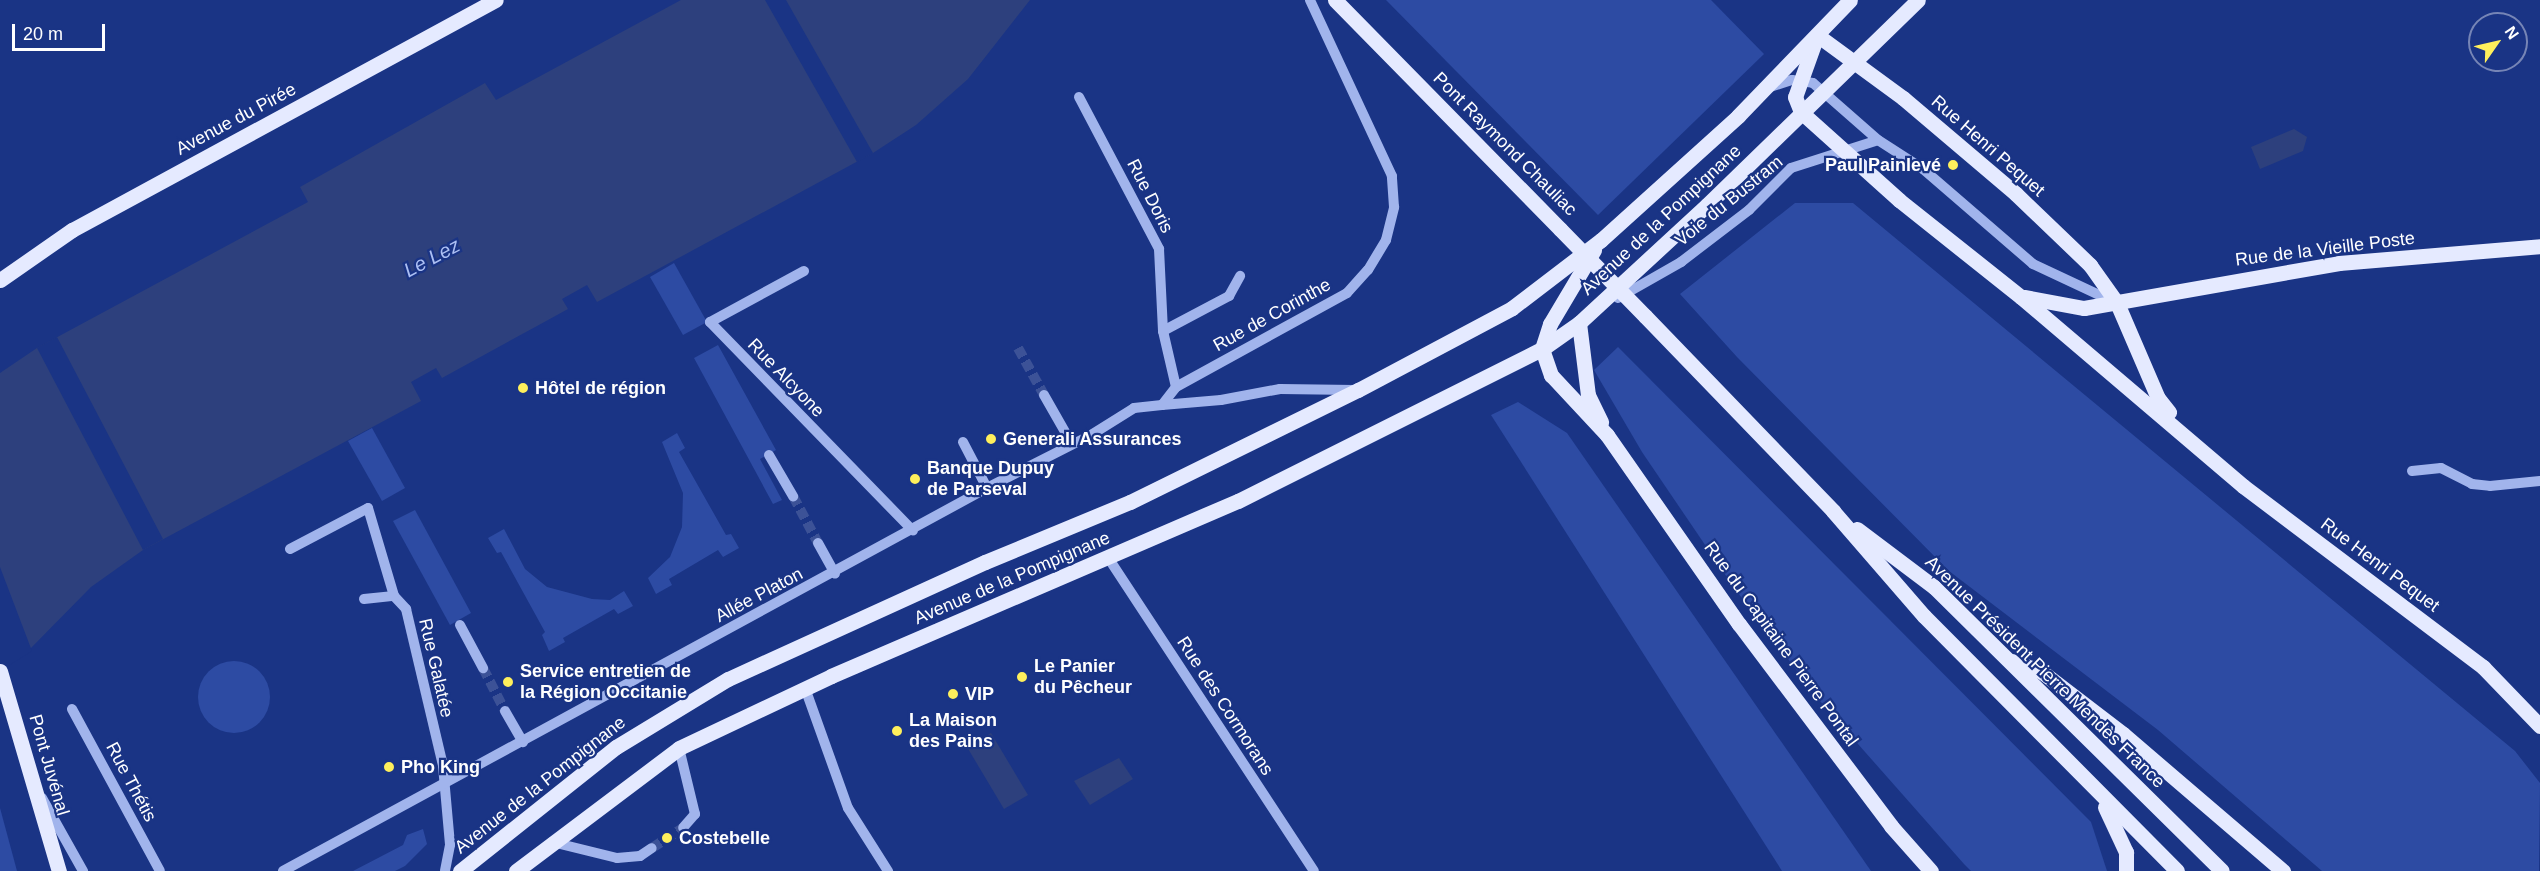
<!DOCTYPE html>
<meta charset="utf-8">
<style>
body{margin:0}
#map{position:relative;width:2540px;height:871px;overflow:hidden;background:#1a3485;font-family:Arial,sans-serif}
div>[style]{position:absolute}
.green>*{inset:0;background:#2d4ba3}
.round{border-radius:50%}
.water>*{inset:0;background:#2d407d}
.pier>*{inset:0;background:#1a3485}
.minor-tunnel>*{height:10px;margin-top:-5px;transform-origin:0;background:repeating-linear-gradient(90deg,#3c5297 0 10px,transparent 0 15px)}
.minor>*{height:10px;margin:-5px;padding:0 5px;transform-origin:5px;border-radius:5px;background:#a1b4ec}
.major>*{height:15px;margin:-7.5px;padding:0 7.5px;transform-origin:7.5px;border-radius:7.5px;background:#e5eaff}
.major-bridge>*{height:15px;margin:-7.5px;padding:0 7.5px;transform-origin:7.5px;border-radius:7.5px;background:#e5eaff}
.dots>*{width:16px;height:16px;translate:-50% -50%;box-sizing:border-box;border:3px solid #1a3485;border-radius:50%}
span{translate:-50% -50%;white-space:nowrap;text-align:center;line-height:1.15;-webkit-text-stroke:4.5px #1a3485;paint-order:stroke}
.street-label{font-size:18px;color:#fff}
.poi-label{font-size:18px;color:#fff;font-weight:700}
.right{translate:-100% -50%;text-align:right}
.left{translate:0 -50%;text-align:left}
.water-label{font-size:20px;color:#acbff3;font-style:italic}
.north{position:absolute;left:2468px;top:12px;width:60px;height:60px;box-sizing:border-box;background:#1a3485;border:2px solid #7685b6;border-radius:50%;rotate:56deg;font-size:16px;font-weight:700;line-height:24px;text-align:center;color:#fff}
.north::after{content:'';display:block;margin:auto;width:21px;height:27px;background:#feef5c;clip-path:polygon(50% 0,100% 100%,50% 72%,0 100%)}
.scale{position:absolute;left:12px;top:24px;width:93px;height:27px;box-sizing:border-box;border:3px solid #fff;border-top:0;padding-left:8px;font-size:18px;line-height:21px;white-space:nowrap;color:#fff;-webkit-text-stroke:4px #1a3485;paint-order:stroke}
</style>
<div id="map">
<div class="green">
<i style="clip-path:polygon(1386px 0,1711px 0,1764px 54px,1598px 215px)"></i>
<i style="clip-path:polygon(1795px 203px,1853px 203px,2515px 751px,2540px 783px,2539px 871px,2322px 871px,2158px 730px,1949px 571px,1737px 357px,1680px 294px)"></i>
<i style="clip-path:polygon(674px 263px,707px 322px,683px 335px,650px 277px)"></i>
<i style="clip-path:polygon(718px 345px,776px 450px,760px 459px,782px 500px,773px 504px,694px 358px)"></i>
<i style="clip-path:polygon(1618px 347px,2091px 822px,2107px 871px,1971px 871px,1964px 864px,1820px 701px,1735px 589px,1642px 452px,1594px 370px)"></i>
<i style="clip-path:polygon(1518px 402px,1567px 433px,1871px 871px,1782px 871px,1491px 415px)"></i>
<i style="clip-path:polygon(372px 428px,405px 488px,382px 501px,348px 441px)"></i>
<i style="clip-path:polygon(677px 433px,685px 448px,679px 452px,726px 535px,731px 534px,739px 548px,723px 557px,718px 550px,669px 579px,672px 585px,656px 594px,648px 578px,670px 557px,682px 527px,683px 493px,662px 442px)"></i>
<i style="clip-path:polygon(415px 510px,471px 613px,450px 625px,393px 521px)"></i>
<i style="clip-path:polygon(504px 529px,525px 569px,547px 587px,592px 599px,610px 600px,624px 591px,633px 606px,618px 614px,614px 609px,563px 638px,565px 642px,549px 651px,542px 635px,545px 632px,501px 552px,497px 553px,488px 538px)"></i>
<i class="round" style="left:198px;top:661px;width:72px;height:72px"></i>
<i style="clip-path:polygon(0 808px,17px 871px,0 871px)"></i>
<i style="clip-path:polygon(423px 829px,427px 844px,405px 866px,395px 871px,353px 871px,403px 845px,407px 835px)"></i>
</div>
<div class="water">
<i style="clip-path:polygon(681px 0,1030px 0,968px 79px,916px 125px,873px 153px,597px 302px,587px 285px,562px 299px,568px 309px,537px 326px,442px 378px,436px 368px,411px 382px,421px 401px,143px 550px,91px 587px,31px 648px,0 668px,0 373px,37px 348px,308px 202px,300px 187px,485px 83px,496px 100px)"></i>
<i style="clip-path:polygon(2294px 129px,2307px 137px,2303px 151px,2260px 169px,2251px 147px)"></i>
<i style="clip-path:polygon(991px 733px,1028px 795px,1004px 809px,967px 747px)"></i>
<i style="clip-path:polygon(1119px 758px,1133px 779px,1090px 805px,1074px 781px)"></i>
</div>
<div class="pier">
<i style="clip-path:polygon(765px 0,786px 0,873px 153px,857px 162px)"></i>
<i style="clip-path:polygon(57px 337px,163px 539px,143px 550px,37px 348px)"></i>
<i style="clip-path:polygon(0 567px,32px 651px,0 671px)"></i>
</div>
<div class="minor-tunnel">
<i style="left:1018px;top:348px;width:54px;rotate:61deg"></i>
<i style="left:793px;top:496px;width:53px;rotate:62deg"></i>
<i style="left:483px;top:668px;width:48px;rotate:62.9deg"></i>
<i style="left:652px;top:848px;width:37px;rotate:-33deg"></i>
</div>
<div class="minor">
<i style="left:1767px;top:88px;width:26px;rotate:-18deg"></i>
<i style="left:1792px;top:80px;width:21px;rotate:8deg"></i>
<i style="left:1813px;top:83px;width:86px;rotate:41.2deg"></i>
<i style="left:1878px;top:140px;width:54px;rotate:32.8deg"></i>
<i style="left:1923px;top:169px;width:145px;rotate:40.8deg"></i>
<i style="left:2033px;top:264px;width:89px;rotate:25.1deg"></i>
<i style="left:1079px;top:97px;width:172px;rotate:62.2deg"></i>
<i style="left:1159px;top:249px;width:82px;rotate:87.2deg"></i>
<i style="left:1163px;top:331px;width:57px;rotate:76.9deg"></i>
<i style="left:804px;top:271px;width:107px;rotate:151.5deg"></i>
<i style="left:710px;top:322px;width:291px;rotate:45.8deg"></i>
<i style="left:1618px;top:298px;width:73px;rotate:-29.7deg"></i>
<i style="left:1681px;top:262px;width:86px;rotate:-37.4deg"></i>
<i style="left:1749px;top:210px;width:59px;rotate:-45deg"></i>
<i style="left:1791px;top:168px;width:91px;rotate:-17.8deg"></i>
<i style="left:1163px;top:331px;width:75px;rotate:-27.9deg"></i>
<i style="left:1229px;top:296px;width:23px;rotate:-61deg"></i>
<i style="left:1044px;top:395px;width:56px;rotate:60.3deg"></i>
<i style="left:1162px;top:405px;width:59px;rotate:-4.8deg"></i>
<i style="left:1221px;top:400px;width:60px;rotate:-10.6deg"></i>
<i style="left:1280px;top:389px;width:75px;rotate:0.8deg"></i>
<i style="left:963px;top:442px;width:52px;rotate:62.4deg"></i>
<i style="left:769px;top:455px;width:48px;rotate:59.7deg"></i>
<i style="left:2412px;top:471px;width:29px;rotate:-6deg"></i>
<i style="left:2441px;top:468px;width:35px;rotate:27deg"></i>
<i style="left:2472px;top:484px;width:18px;rotate:6deg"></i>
<i style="left:2490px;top:486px;width:50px;rotate:-5.7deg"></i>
<i style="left:818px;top:543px;width:35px;rotate:61deg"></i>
<i style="left:290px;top:549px;width:88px;rotate:-27.7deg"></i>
<i style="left:368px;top:508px;width:92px;rotate:73.5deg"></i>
<i style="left:394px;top:596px;width:18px;rotate:47deg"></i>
<i style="left:406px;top:609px;width:161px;rotate:76.7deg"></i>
<i style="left:443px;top:766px;width:79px;rotate:84.9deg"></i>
<i style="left:450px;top:845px;width:26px;rotate:101deg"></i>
<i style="left:1109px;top:559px;width:373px;rotate:56.7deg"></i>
<i style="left:364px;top:599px;width:30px;rotate:-6deg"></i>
<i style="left:460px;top:625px;width:49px;rotate:61.9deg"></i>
<i style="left:805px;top:688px;width:127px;rotate:70.3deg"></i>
<i style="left:848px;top:808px;width:75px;rotate:57.6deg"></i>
<i style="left:72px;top:709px;width:184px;rotate:61.5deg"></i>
<i style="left:505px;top:711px;width:36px;rotate:60deg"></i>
<i style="left:679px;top:748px;width:68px;rotate:76.4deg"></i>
<i style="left:695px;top:814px;width:18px;rotate:131deg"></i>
<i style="left:42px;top:798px;width:84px;rotate:60.7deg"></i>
<i style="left:552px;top:842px;width:67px;rotate:13.8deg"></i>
<i style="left:617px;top:858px;width:23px;rotate:-5deg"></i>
<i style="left:640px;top:856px;width:14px;rotate:-34deg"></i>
<i style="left:283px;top:871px;width:801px;rotate:-28.55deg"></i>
<i style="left:987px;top:488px;width:117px;rotate:-27deg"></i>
<i style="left:1091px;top:435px;width:51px;rotate:-32.1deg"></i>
<i style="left:1134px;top:408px;width:28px;rotate:-6deg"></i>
<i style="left:1162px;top:405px;width:23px;rotate:-52deg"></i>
<i style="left:1176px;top:387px;width:195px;rotate:-28.8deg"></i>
<i style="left:1347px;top:293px;width:31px;rotate:-48deg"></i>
<i style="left:1368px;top:270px;width:35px;rotate:-59deg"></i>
<i style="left:1386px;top:240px;width:34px;rotate:-76deg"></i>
<i style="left:1394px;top:207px;width:31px;rotate:-94deg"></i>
<i style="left:1392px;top:176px;width:194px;rotate:-115deg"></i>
</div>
<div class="major">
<i style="left:1335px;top:0;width:321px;rotate:45.5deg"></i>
<i style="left:1817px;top:35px;width:107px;rotate:36.2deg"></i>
<i style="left:1903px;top:98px;width:148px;rotate:40.3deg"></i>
<i style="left:2016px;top:194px;width:103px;rotate:43.8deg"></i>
<i style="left:2090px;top:265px;width:47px;rotate:54.6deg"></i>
<i style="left:2117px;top:303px;width:103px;rotate:66.7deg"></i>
<i style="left:2158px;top:398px;width:18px;rotate:52deg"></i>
<i style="left:1814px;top:44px;width:56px;rotate:109.7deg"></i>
<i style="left:1795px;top:97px;width:16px;rotate:68deg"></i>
<i style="left:1801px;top:112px;width:132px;rotate:41.9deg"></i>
<i style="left:1899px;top:200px;width:156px;rotate:38.5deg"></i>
<i style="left:2021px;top:297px;width:292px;rotate:40.4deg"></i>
<i style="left:2243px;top:486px;width:301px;rotate:37deg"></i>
<i style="left:2483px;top:667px;width:82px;rotate:46deg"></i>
<i style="left:1594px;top:250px;width:86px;rotate:120.7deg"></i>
<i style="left:1550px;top:324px;width:26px;rotate:108deg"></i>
<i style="left:1542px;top:349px;width:28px;rotate:71deg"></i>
<i style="left:1551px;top:375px;width:82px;rotate:47deg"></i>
<i style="left:1607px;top:435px;width:231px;rotate:55.1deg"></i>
<i style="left:1739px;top:624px;width:253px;rotate:53deg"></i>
<i style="left:1891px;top:826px;width:60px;rotate:48.4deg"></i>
<i style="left:0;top:280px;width:88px;rotate:-34.8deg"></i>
<i style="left:72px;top:230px;width:482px;rotate:-28.5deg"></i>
<i style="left:2024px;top:297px;width:61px;rotate:10.4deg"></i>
<i style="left:2084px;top:308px;width:259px;rotate:-10deg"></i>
<i style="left:2339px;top:263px;width:202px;rotate:-4.8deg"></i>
<i style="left:1645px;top:316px;width:271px;rotate:46deg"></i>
<i style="left:1833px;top:511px;width:139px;rotate:49.1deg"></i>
<i style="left:1924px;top:616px;width:359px;rotate:45.2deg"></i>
<i style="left:1579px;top:323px;width:73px;rotate:82.9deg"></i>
<i style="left:1588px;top:395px;width:30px;rotate:64deg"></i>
<i style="left:1857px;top:529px;width:96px;rotate:37deg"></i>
<i style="left:1934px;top:587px;width:404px;rotate:44.6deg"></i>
<i style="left:2012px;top:661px;width:32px;rotate:20deg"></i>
<i style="left:2042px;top:672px;width:102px;rotate:37.4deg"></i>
<i style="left:2123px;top:734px;width:211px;rotate:40.6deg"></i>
<i style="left:0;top:671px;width:209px;rotate:73.6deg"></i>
<i style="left:2105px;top:807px;width:50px;rotate:65deg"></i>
<i style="left:2126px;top:852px;width:19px;rotate:90deg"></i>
<i style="left:460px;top:871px;width:199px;rotate:-38.5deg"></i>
<i style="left:616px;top:747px;width:131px;rotate:-31.3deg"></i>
<i style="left:728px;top:679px;width:282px;rotate:-24.5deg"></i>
<i style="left:985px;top:562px;width:157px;rotate:-22.5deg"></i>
<i style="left:1130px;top:502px;width:254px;rotate:-26.2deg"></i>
<i style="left:1358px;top:390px;width:174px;rotate:-28deg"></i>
<i style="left:1512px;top:308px;width:112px;rotate:-37.4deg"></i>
<i style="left:1601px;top:240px;width:185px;rotate:-42.1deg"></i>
<i style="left:1738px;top:116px;width:161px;rotate:-46deg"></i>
<i style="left:516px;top:871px;width:204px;rotate:-37deg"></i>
<i style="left:679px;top:748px;width:168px;rotate:-25.3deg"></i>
<i style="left:831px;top:676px;width:443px;rotate:-23.3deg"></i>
<i style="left:1238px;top:501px;width:340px;rotate:-26.6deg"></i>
<i style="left:1542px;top:349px;width:45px;rotate:-35.1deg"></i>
<i style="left:1579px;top:323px;width:174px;rotate:-42.7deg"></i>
<i style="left:1707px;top:205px;width:294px;rotate:-44.2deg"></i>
</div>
<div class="major-bridge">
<i style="left:1560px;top:229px;width:122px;rotate:45.7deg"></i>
</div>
<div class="dots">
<i style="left:1953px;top:165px;background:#feef5c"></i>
<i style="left:523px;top:388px;background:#feef5c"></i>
<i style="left:991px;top:439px;background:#feef5c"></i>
<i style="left:915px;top:479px;background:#feef5c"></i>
<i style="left:1022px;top:677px;background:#feef5c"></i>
<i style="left:508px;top:682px;background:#feef5c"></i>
<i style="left:953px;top:694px;background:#feef5c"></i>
<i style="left:897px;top:731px;background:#feef5c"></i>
<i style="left:389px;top:767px;background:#feef5c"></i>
<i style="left:667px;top:838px;background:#feef5c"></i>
</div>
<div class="street-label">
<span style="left:236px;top:119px;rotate:-28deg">Avenue du Pirée</span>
<span style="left:1505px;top:144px;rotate:45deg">Pont Raymond Chauliac</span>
<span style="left:1988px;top:146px;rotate:41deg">Rue Henri Pequet</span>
<span style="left:1150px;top:196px;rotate:63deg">Rue Doris</span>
<span style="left:1729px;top:201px;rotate:-39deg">Voie du Bustram</span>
<span style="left:1661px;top:220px;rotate:-43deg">Avenue de la Pompignane</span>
<span style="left:2325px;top:249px;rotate:-7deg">Rue de la Vieille Poste</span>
<span style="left:1272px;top:315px;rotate:-29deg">Rue de Corinthe</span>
<span style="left:786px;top:378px;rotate:46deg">Rue Alcyone</span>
<span style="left:2380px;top:565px;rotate:37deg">Rue Henri Pequet</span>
<span style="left:1012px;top:578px;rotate:-23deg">Avenue de la Pompignane</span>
<span style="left:759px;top:595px;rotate:-28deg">Allée Platon</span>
<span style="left:1781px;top:644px;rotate:54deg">Rue du Capitaine Pierre Pontal</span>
<span style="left:436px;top:668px;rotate:77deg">Rue Galatée</span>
<span style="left:2045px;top:672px;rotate:44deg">Avenue Président Pierre Mendès France</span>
<span style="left:1225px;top:706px;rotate:57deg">Rue des Cormorans</span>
<span style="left:49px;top:765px;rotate:74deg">Pont Juvénal</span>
<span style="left:131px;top:782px;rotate:62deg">Rue Thétis</span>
<span style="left:540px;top:785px;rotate:-38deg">Avenue de la Pompignane</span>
</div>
<div class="poi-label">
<span class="right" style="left:1941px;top:165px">Paul Painlevé</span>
<span class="left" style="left:535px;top:388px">Hôtel de région</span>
<span class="left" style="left:1003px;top:439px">Generali Assurances</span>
<span class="left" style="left:927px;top:479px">Banque Dupuy<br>de Parseval</span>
<span class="left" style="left:1034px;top:677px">Le Panier<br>du Pêcheur</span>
<span class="left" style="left:520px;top:682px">Service entretien de<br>la Région Occitanie</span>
<span class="left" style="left:965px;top:694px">VIP</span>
<span class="left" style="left:909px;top:731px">La Maison<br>des Pains</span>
<span class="left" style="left:401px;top:767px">Pho King</span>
<span class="left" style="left:679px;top:838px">Costebelle</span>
</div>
<div class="water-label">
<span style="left:432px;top:258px;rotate:-28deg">Le Lez</span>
</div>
<div class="north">N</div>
<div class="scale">20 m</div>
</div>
